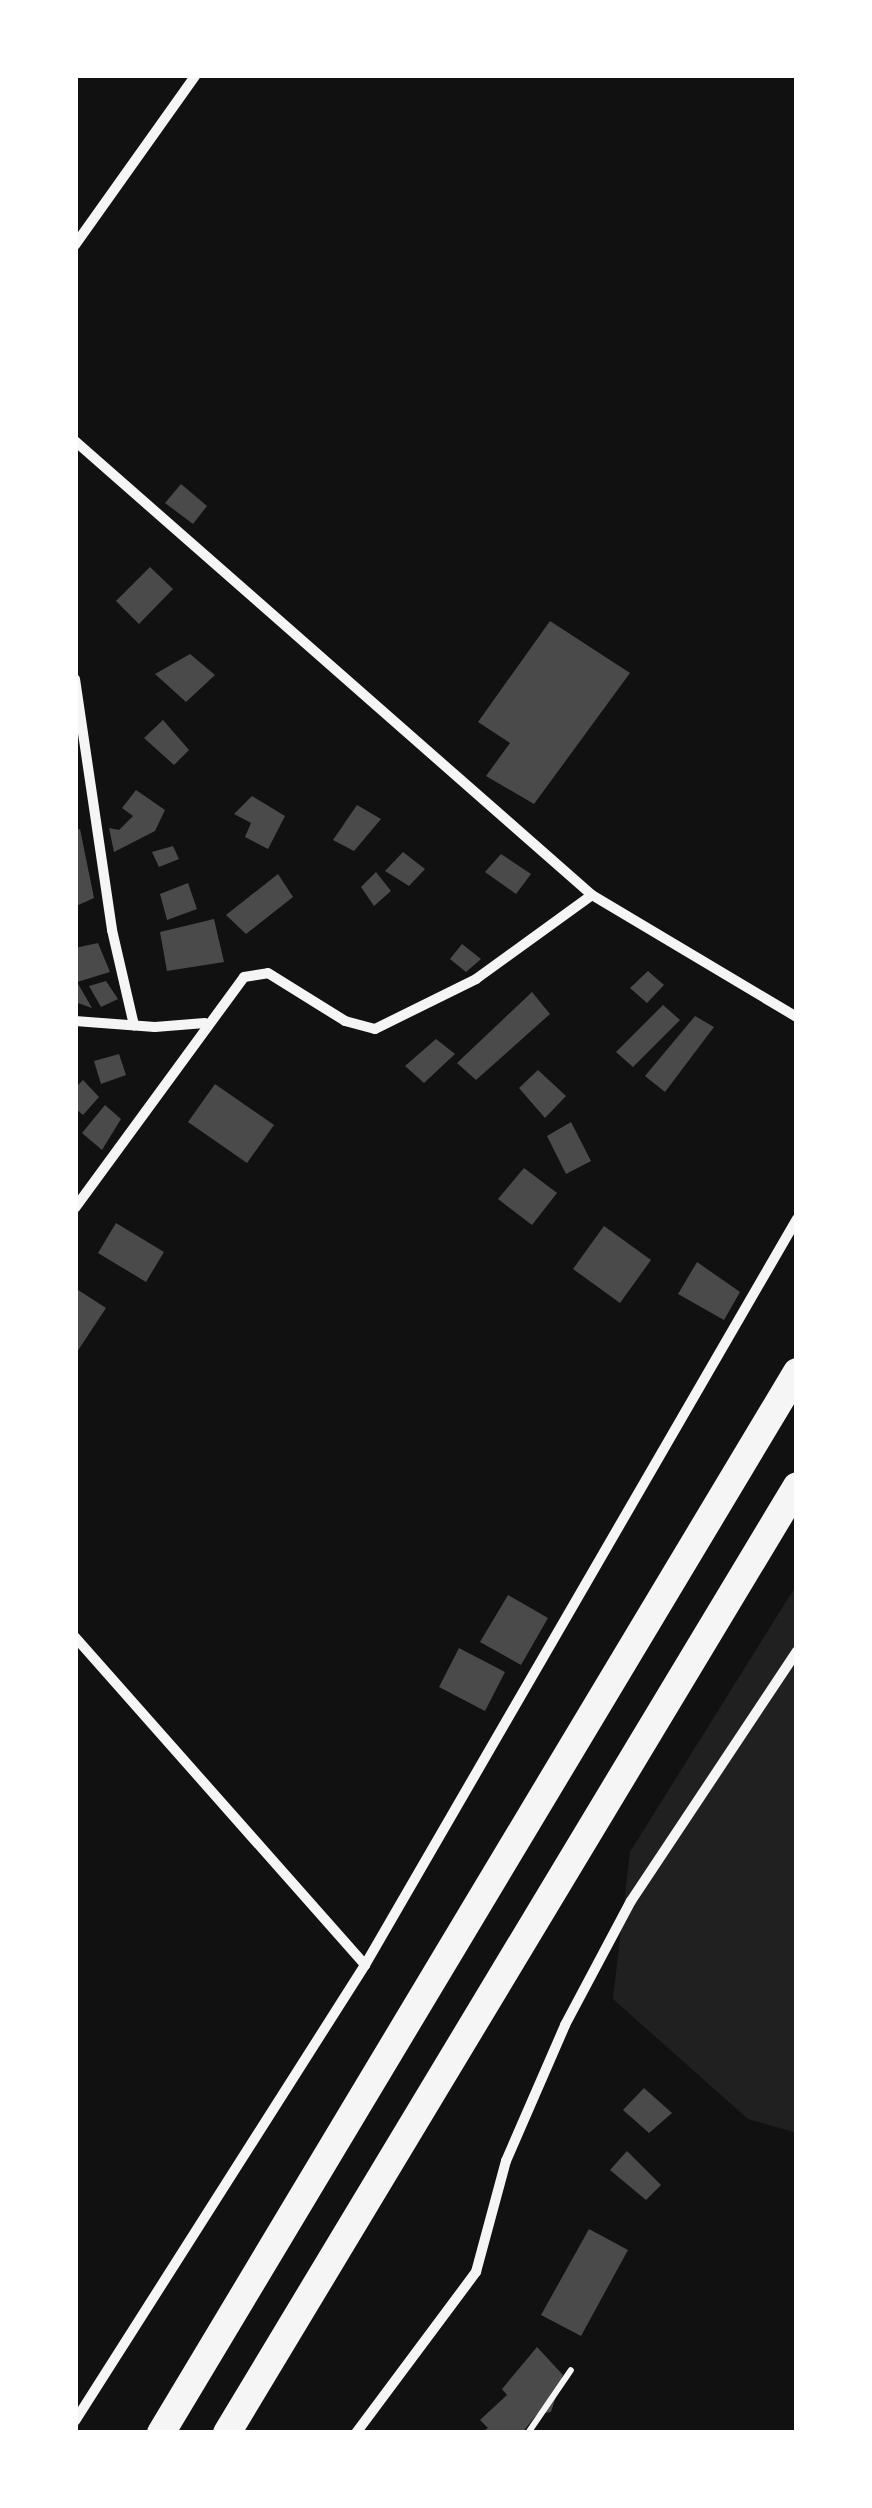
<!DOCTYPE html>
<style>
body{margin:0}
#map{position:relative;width:872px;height:2508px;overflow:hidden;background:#111;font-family:"IBM Plex Serif",serif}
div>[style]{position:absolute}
.green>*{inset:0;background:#202020}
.building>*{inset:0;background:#4a4a4a}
.path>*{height:6px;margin:-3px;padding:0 3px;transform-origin:3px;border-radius:3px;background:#f5f5f5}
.minor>*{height:10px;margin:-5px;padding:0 5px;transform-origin:5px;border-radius:5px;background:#f5f5f5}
.trunk>*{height:28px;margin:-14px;padding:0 14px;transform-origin:14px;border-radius:14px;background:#f5f5f5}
span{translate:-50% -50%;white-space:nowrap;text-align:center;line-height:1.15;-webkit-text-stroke:10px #fff;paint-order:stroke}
.frame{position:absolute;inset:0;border:78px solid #fff;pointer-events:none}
</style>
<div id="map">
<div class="green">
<i style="clip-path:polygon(797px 1584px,797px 2133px,748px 2119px,613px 1999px,630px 1852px)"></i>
</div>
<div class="building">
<i style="clip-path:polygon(181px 484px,207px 506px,193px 524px,165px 503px)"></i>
<i style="clip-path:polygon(150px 567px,173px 589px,139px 624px,116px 601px)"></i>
<i style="clip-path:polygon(550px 621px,630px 673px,534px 804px,486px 776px,510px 743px,478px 722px)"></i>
<i style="clip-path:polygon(190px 654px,215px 675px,186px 702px,155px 674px)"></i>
<i style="clip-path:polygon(163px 720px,189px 750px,174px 765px,144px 738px)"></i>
<i style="clip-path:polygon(136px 790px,165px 810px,155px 831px,114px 852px,109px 828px,119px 830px,133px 816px,122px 808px)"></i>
<i style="clip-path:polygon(252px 796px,285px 816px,268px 849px,245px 837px,251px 823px,234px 814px)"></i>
<i style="clip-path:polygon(357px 805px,381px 819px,354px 851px,333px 840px)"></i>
<i style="clip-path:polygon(80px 829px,94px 898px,76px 906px,75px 830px)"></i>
<i style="clip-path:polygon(173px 846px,179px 859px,159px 867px,152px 852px)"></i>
<i style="clip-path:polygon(403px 852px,425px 869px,409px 886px,385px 871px)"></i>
<i style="clip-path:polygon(501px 854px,531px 874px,516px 894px,485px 872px)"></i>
<i style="clip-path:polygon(376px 872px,391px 891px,374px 906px,361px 887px)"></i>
<i style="clip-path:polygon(278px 874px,293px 897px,246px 934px,226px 915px)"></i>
<i style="clip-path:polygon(188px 883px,197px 909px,167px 920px,160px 894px)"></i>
<i style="clip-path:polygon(214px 919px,224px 962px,167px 971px,160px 932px)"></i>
<i style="clip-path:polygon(98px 943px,110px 972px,77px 982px,92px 1008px,75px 1002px,75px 948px)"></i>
<i style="clip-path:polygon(462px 944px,481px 959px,466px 972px,450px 959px)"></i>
<i style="clip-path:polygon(648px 971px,664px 985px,647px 1003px,630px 988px)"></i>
<i style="clip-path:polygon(106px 981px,118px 999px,101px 1007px,89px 986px)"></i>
<i style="clip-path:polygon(532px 992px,550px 1014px,476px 1080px,457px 1063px)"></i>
<i style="clip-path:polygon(663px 1005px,680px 1020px,633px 1067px,616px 1052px)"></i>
<i style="clip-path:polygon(695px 1016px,714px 1027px,665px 1092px,645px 1076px)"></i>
<i style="clip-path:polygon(436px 1039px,455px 1054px,424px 1083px,405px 1066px)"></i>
<i style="clip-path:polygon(119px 1054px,126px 1075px,101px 1084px,94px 1061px)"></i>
<i style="clip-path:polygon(538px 1070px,566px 1096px,545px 1118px,519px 1088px)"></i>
<i style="clip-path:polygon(83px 1080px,99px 1097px,83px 1115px,75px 1108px,75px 1088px)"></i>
<i style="clip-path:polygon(215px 1084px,274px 1125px,247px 1163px,188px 1122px)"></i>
<i style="clip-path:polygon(105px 1105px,121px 1119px,102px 1150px,82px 1133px)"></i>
<i style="clip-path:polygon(571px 1122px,591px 1161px,566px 1174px,547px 1136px)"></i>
<i style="clip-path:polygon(524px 1168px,557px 1193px,532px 1225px,498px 1199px)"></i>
<i style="clip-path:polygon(116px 1223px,164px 1252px,146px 1282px,98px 1253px)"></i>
<i style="clip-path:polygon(604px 1226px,651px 1260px,620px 1303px,573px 1269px)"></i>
<i style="clip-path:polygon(697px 1262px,740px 1292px,724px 1320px,678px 1294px)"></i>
<i style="clip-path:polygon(75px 1288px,106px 1308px,75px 1355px)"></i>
<i style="clip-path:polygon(508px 1595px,548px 1618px,521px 1665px,480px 1642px)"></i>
<i style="clip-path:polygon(459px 1648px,505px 1672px,485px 1711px,439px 1687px)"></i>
<i style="clip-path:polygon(644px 2088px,672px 2113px,649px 2133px,623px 2110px)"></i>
<i style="clip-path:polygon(627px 2151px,661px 2185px,646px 2200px,610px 2170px)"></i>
<i style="clip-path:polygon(589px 2229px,628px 2250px,581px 2336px,541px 2315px)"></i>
<i style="clip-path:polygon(537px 2347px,563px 2375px,551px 2412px,537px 2414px,522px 2433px,481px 2433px,488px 2428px,480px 2420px,507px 2395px,502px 2389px)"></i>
</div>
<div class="path">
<i style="left:528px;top:2433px;width:76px;rotate:-55.7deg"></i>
</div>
<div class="minor">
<i style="left:75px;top:245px;width:209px;rotate:-54.6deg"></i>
<i style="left:75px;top:441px;width:688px;rotate:41.29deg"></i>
<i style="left:592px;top:895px;width:239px;rotate:30.8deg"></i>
<i style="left:75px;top:679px;width:254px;rotate:81.6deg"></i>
<i style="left:112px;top:930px;width:98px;rotate:77deg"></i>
<i style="left:75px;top:1021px;width:80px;rotate:4.3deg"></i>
<i style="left:155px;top:1027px;width:50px;rotate:-4.6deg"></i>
<i style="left:75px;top:1208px;width:286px;rotate:-53.8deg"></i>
<i style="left:244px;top:977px;width:24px;rotate:-9deg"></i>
<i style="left:268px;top:973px;width:91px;rotate:31.9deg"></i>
<i style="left:345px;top:1021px;width:31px;rotate:15deg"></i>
<i style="left:375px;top:1029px;width:113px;rotate:-26.3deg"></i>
<i style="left:476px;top:979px;width:143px;rotate:-35.9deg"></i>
<i style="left:75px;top:1637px;width:438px;rotate:48.5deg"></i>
<i style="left:365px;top:1965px;width:540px;rotate:122.45deg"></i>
<i style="left:365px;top:1965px;width:862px;rotate:-59.93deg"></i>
<i style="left:356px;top:2433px;width:201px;rotate:-53.3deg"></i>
<i style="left:476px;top:2272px;width:115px;rotate:-74.9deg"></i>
<i style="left:506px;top:2161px;width:148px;rotate:-66.5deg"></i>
<i style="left:565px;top:2025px;width:140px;rotate:-62deg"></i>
<i style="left:631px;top:1901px;width:300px;rotate:-56.4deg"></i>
</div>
<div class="trunk">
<i style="left:161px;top:2433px;width:1237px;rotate:-59.06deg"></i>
<i style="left:227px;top:2433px;width:1105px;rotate:-58.96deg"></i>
</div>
<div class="frame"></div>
</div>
